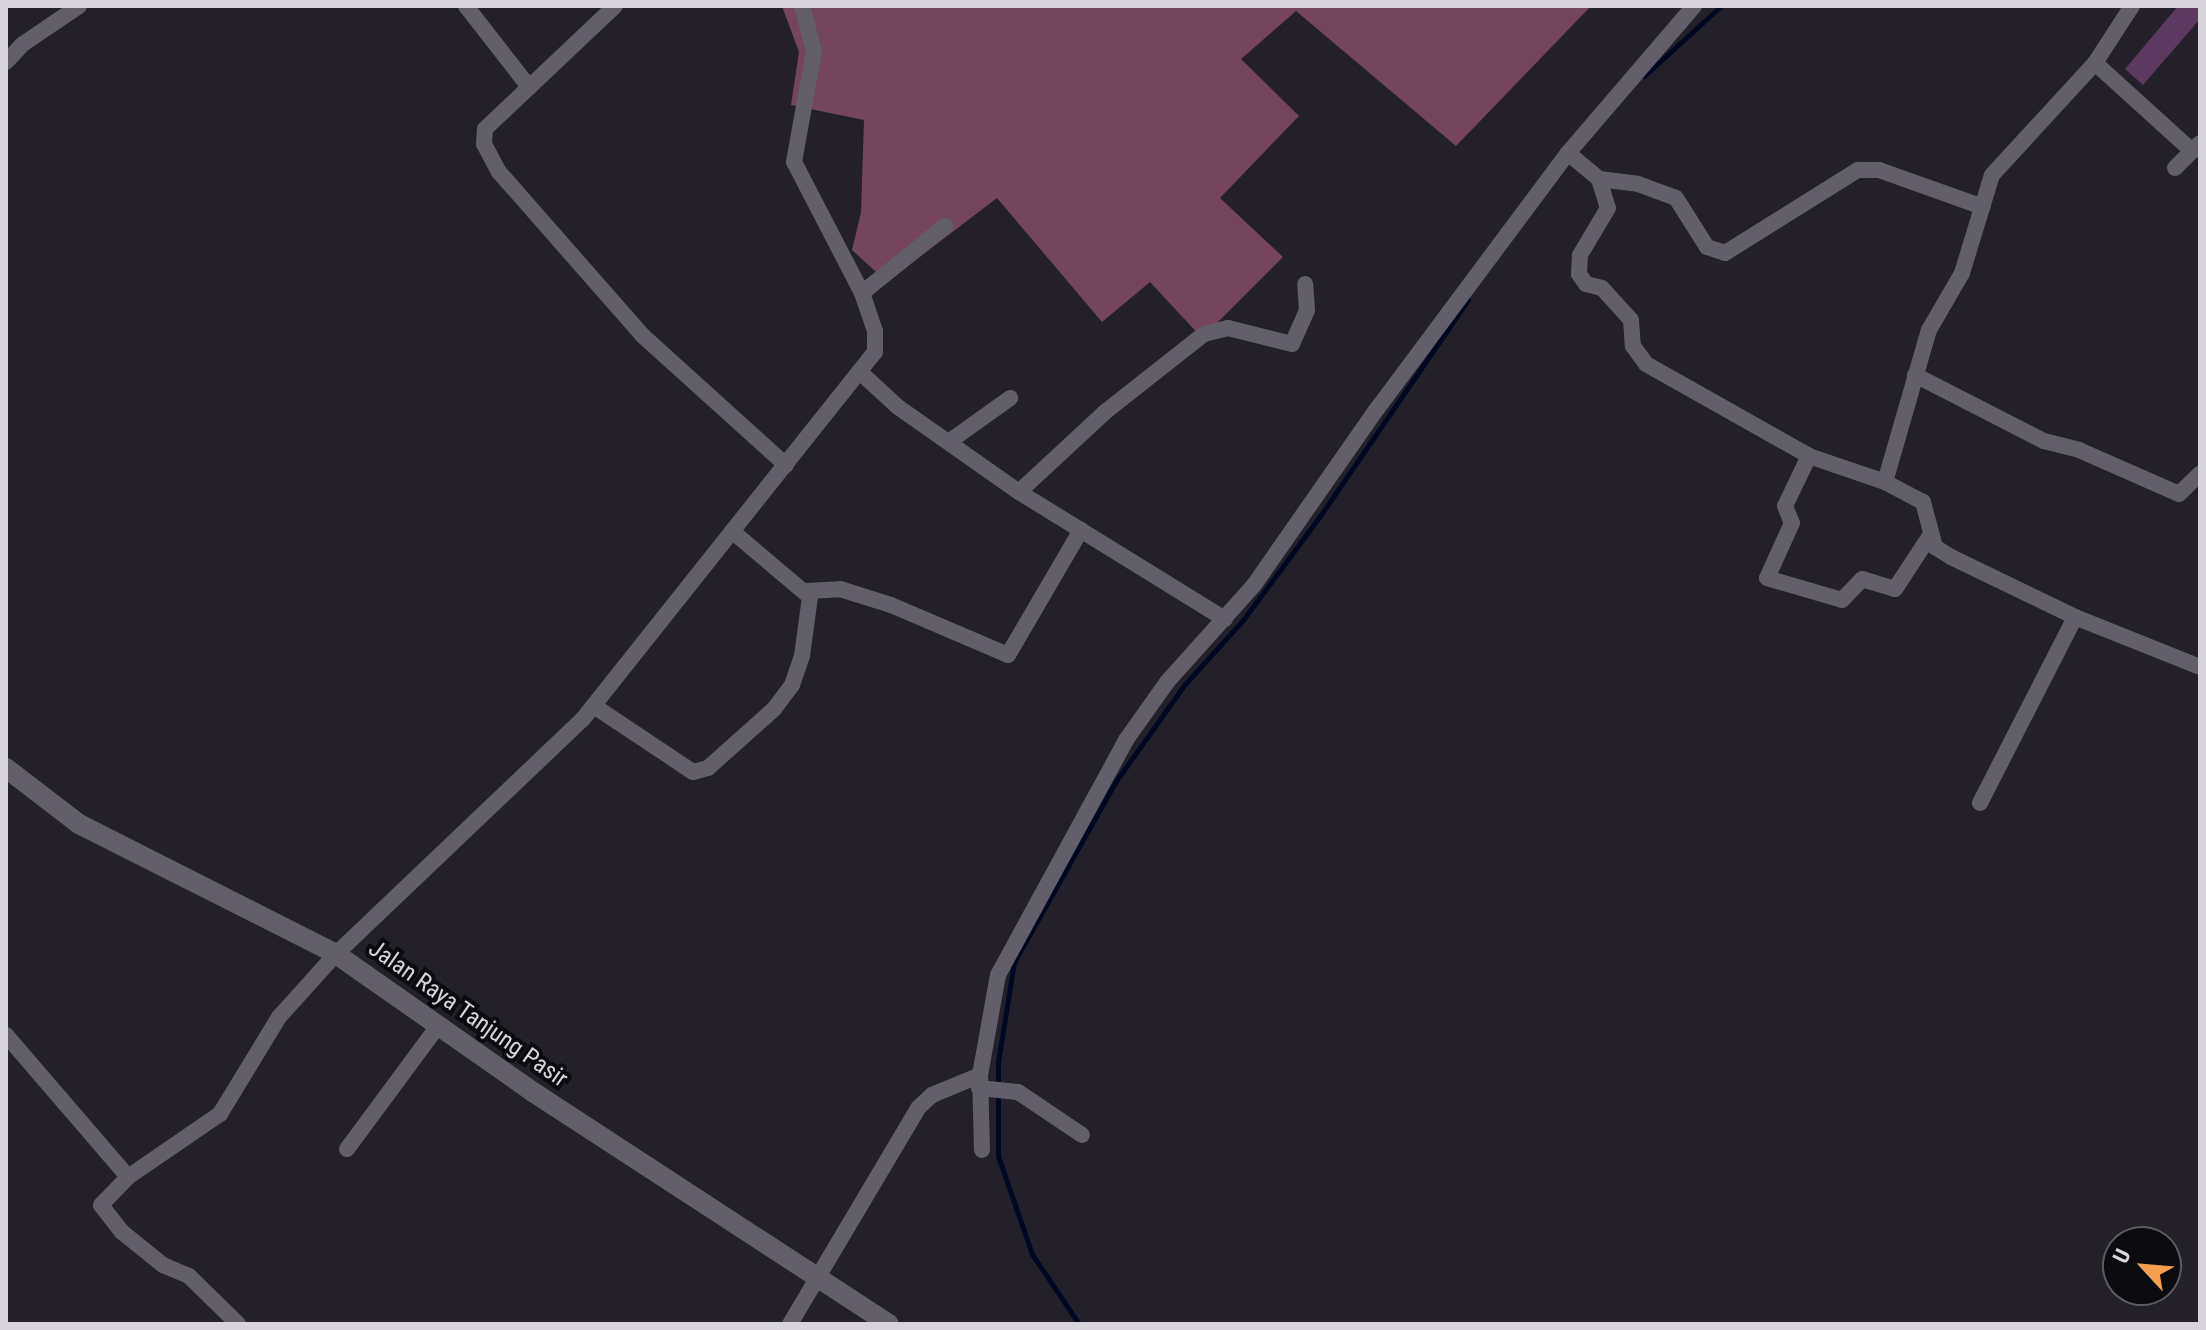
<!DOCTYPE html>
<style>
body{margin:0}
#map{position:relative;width:2206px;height:1330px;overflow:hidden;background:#232029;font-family:"Roboto Condensed",sans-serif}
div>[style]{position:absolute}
.forest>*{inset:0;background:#75455e}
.stream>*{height:5px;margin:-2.5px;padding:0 2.5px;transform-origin:2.5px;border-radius:2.5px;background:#000720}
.building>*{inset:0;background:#5c395e}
.minor>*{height:16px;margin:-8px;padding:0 8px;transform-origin:8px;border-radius:8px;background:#625f6a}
.tertiary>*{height:20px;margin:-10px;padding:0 10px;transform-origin:10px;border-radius:10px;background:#625f6a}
span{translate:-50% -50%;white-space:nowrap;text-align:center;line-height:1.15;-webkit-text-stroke:8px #0b0a0e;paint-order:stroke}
.street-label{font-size:24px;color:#d7d5db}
.frame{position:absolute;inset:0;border:8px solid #d7d5db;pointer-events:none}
.north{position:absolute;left:2102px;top:1226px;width:80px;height:80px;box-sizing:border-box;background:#0b0a0e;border:2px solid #5d5b60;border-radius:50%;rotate:296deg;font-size:22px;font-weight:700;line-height:32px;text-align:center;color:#d7d5db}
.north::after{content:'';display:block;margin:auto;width:28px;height:36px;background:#fa9f4f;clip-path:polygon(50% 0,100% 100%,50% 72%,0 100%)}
</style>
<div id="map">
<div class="forest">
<i style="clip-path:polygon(782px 6px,1591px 6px,1456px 146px,1296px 11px,1241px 59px,1299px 116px,1220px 198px,1283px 257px,1202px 338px,1150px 282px,1102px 322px,997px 198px,887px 282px,852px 250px,861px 212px,864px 120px,791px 105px,799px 52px)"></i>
</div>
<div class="stream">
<i style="left:1644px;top:76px;width:104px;rotate:-42.3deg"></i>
<i style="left:1079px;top:1324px;width:84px;rotate:-123.9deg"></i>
<i style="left:1032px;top:1254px;width:104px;rotate:-109.1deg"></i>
<i style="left:998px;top:1156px;width:94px;rotate:-90deg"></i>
<i style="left:998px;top:1062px;width:101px;rotate:-80.9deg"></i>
<i style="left:1014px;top:962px;width:208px;rotate:-60.6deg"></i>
<i style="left:1116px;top:781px;width:119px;rotate:-54.6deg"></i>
<i style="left:1185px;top:684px;width:86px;rotate:-47.8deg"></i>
<i style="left:1243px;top:620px;width:129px;rotate:-53.5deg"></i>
<i style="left:1320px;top:516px;width:262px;rotate:-55.6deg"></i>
</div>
<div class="building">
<i style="clip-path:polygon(2178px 6px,2200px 6px,2200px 19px,2143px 85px,2125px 69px)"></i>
</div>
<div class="minor">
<i style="left:466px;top:6px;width:103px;rotate:52.1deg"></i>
<i style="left:615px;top:6px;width:179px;rotate:136.6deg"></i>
<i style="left:485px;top:129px;width:15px;rotate:94deg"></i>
<i style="left:484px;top:144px;width:32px;rotate:62deg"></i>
<i style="left:499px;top:172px;width:217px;rotate:48.7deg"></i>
<i style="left:642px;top:335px;width:194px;rotate:42.1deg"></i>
<i style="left:6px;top:62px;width:25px;rotate:-47deg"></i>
<i style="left:23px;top:44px;width:68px;rotate:-34.2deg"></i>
<i style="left:2095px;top:63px;width:131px;rotate:42.2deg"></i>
<i style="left:1568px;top:153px;width:40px;rotate:40deg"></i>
<i style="left:1599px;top:179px;width:30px;rotate:73deg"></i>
<i style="left:1608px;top:208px;width:55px;rotate:120.8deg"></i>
<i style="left:1580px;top:255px;width:19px;rotate:93deg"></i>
<i style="left:1579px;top:274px;width:12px;rotate:55deg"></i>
<i style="left:1586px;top:284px;width:16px;rotate:14deg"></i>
<i style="left:1602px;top:288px;width:43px;rotate:47.8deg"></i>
<i style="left:1631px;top:320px;width:26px;rotate:86deg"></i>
<i style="left:1633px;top:346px;width:22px;rotate:54deg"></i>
<i style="left:1646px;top:364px;width:187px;rotate:29.4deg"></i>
<i style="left:1809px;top:456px;width:80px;rotate:18.9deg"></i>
<i style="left:1885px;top:482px;width:43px;rotate:27.8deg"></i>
<i style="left:1923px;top:502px;width:47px;rotate:75.1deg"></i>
<i style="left:1935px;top:547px;width:19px;rotate:32deg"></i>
<i style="left:1951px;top:557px;width:138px;rotate:25.8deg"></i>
<i style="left:2075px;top:617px;width:135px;rotate:21.8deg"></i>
<i style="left:2175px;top:168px;width:35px;rotate:-45deg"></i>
<i style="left:1599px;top:179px;width:39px;rotate:7deg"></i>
<i style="left:1638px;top:184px;width:40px;rotate:20.2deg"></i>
<i style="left:1676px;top:198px;width:58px;rotate:57.7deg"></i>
<i style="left:1707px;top:247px;width:19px;rotate:18deg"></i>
<i style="left:1725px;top:253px;width:157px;rotate:-32deg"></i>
<i style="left:1858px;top:170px;width:21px"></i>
<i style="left:1879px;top:170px;width:110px;rotate:19.6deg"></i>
<i style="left:862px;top:293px;width:107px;rotate:-38.9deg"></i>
<i style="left:861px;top:373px;width:50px;rotate:42.6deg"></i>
<i style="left:898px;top:407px;width:148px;rotate:35.1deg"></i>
<i style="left:1019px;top:492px;width:242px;rotate:31.7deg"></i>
<i style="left:1915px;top:375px;width:145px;rotate:27.1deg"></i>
<i style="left:2044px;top:441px;width:36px;rotate:14deg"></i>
<i style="left:2079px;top:450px;width:109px;rotate:23.7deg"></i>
<i style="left:2179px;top:494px;width:29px;rotate:-44deg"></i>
<i style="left:950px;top:441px;width:74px;rotate:-35.6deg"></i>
<i style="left:1809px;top:456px;width:55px;rotate:115.6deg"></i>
<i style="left:1785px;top:506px;width:18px;rotate:68deg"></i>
<i style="left:1792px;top:523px;width:60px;rotate:114.4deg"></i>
<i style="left:1767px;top:578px;width:78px;rotate:16.3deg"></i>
<i style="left:1842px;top:600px;width:29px;rotate:-46deg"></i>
<i style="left:1862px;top:579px;width:34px;rotate:17deg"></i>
<i style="left:1895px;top:589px;width:66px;rotate:-56.8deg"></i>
<i style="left:1885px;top:482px;width:158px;rotate:-73.9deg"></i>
<i style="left:1929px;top:330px;width:66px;rotate:-59.9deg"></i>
<i style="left:1962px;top:273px;width:102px;rotate:-73deg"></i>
<i style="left:1992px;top:175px;width:152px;rotate:-47.4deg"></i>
<i style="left:2095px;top:63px;width:68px;rotate:-57deg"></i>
<i style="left:1019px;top:492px;width:117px;rotate:-42.9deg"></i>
<i style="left:1105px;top:412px;width:126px;rotate:-38.2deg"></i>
<i style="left:1204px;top:334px;width:25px;rotate:-14deg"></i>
<i style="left:1228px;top:328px;width:66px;rotate:14deg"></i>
<i style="left:1292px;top:344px;width:37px;rotate:-66deg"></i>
<i style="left:1307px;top:310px;width:26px;rotate:-94deg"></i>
<i style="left:806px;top:591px;width:34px;rotate:-3deg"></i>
<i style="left:840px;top:589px;width:53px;rotate:17.4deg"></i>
<i style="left:891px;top:605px;width:127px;rotate:23.1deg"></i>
<i style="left:1008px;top:655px;width:145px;rotate:-59.7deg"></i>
<i style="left:594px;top:706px;width:119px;rotate:33.7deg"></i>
<i style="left:693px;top:772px;width:16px;rotate:-15deg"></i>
<i style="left:708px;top:768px;width:89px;rotate:-41.8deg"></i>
<i style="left:774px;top:709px;width:30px;rotate:-53deg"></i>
<i style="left:792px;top:685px;width:31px;rotate:-71deg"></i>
<i style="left:802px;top:656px;width:60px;rotate:-82.3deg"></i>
<i style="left:810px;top:597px;width:102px;rotate:-139.8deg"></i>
<i style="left:1980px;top:803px;width:209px;rotate:-62.9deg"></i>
<i style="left:6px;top:1035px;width:187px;rotate:49.3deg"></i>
<i style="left:979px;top:1088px;width:39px;rotate:6deg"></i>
<i style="left:1018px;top:1092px;width:77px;rotate:33.9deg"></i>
<i style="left:347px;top:1149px;width:153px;rotate:-53.5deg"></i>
<i style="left:982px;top:1150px;width:75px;rotate:-91.5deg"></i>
<i style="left:980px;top:1075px;width:102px;rotate:-79.8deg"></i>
<i style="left:998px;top:975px;width:268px;rotate:-61.4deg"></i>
<i style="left:1126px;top:740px;width:71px;rotate:-54.7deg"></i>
<i style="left:1167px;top:682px;width:130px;rotate:-48.1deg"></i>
<i style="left:1254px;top:585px;width:215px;rotate:-55.1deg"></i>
<i style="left:1377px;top:409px;width:319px;rotate:-53.3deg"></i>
<i style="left:1568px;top:153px;width:194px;rotate:-49.4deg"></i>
<i style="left:238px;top:1324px;width:69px;rotate:-135.6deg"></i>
<i style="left:189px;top:1276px;width:28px;rotate:-157deg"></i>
<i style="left:163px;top:1265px;width:53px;rotate:-141.2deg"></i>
<i style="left:122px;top:1232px;width:34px;rotate:-128deg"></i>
<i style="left:101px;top:1205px;width:39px;rotate:-46deg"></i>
<i style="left:128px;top:1177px;width:112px;rotate:-34.4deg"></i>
<i style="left:220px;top:1114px;width:114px;rotate:-58.7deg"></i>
<i style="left:279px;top:1017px;width:85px;rotate:-47.9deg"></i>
<i style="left:336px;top:954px;width:340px;rotate:-43.6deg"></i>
<i style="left:582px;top:720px;width:470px;rotate:-51.5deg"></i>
<i style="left:875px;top:352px;width:21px;rotate:-90deg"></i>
<i style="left:875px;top:331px;width:40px;rotate:-108.9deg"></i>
<i style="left:862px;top:293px;width:148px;rotate:-117.4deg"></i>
<i style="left:794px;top:162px;width:113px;rotate:-79.8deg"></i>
<i style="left:814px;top:51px;width:47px;rotate:-104.9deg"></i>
<i style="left:790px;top:1324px;width:251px;rotate:-59.3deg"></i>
<i style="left:918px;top:1108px;width:19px;rotate:-43deg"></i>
<i style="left:932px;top:1095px;width:52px;rotate:-22.6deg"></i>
</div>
<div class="tertiary">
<i style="left:6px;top:768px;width:92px;rotate:37.5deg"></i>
<i style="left:79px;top:824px;width:288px;rotate:26.8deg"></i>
<i style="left:336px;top:954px;width:241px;rotate:35deg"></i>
<i style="left:533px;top:1092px;width:425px;rotate:33.1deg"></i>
</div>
<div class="street-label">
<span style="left:468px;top:1014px;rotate:35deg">Jalan Raya Tanjung Pasir</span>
</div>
<div class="frame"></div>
<div class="north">U</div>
</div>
